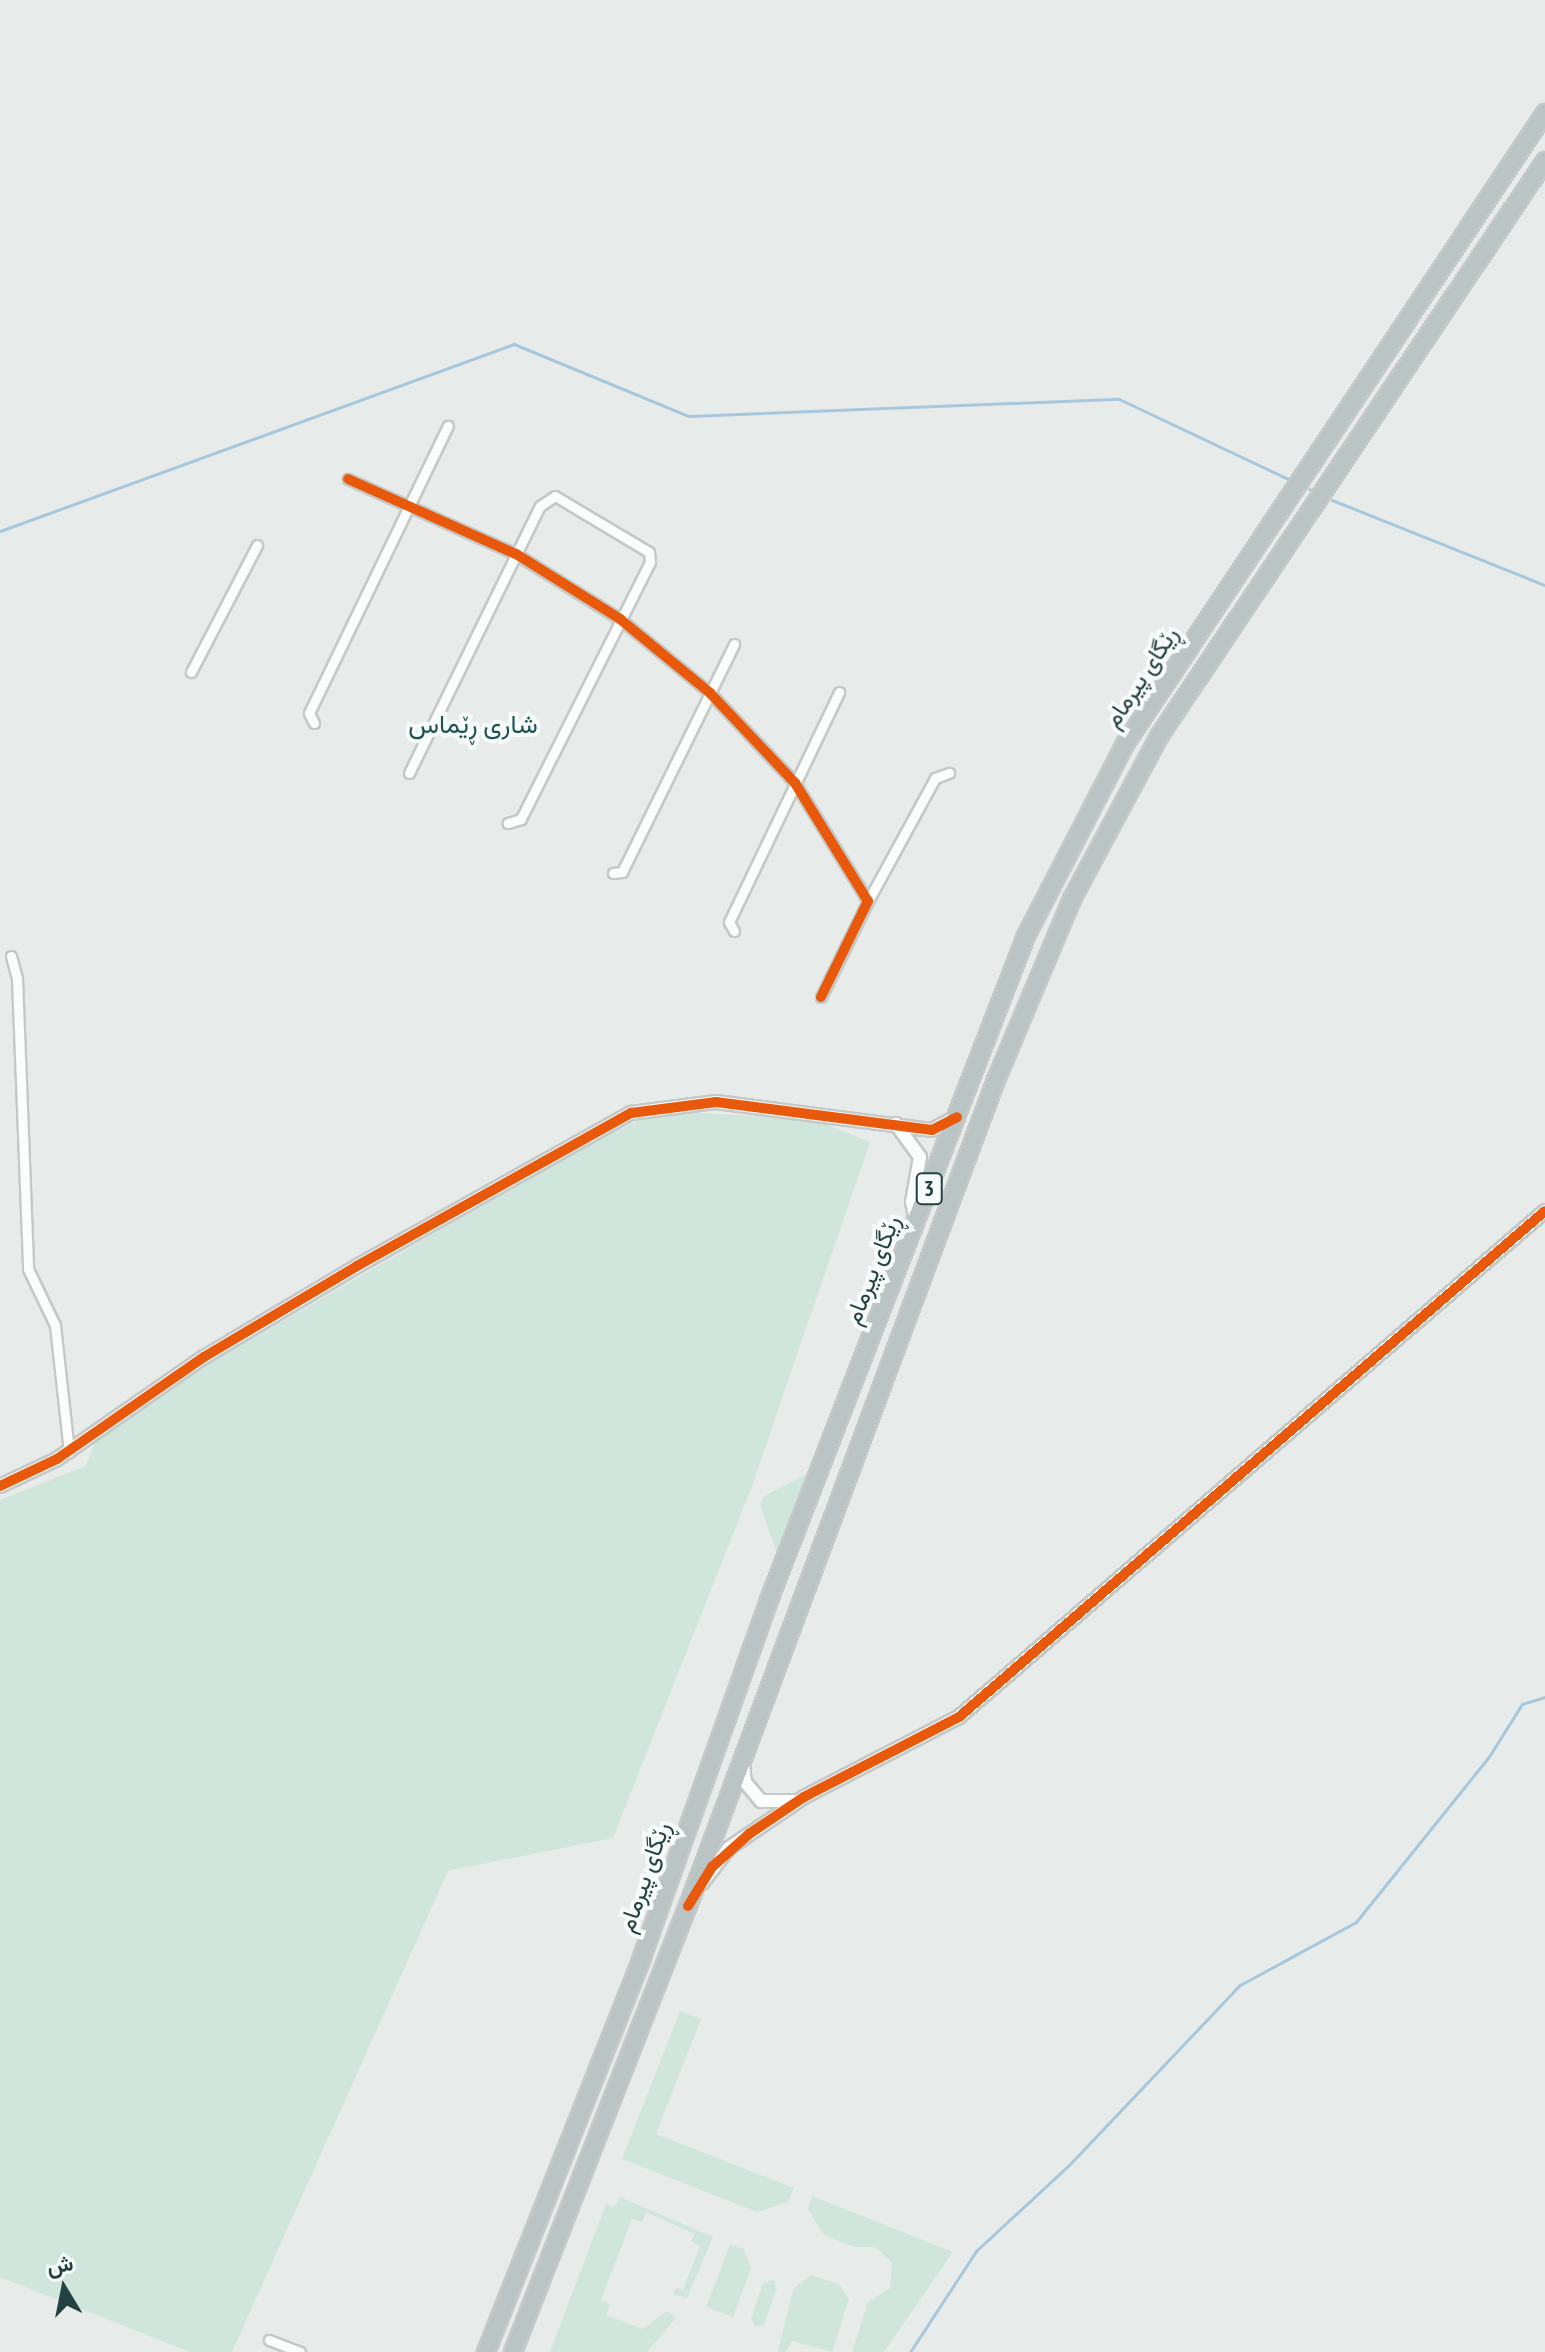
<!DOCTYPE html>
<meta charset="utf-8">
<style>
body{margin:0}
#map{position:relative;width:1545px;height:2352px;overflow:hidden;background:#e7eceb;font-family:"PT Sans Narrow",Vazirmatn,sans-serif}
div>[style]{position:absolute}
.green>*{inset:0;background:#d0e5dc}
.stream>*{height:3px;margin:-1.5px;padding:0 1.5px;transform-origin:1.5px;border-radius:1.5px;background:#a7c8dc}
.roads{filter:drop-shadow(2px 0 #c4c9c8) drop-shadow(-2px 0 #c4c9c8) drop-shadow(0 2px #c4c9c8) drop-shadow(0 -2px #c4c9c8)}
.street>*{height:9px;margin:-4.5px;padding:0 4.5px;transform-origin:4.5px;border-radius:4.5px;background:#fbfcfc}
.secondary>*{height:12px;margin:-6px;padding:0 6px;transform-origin:6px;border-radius:6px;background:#fbfcfc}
.highway>*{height:16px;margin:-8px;padding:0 8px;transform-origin:8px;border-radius:8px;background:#bbc4c4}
.cycleway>*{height:10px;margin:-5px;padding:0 5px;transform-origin:5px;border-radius:5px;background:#e8590c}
span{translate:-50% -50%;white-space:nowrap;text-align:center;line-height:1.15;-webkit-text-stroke:8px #f6faf9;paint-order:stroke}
.shield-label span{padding:2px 6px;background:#f6faf9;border:2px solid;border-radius:6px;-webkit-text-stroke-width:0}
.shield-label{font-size:22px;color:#234140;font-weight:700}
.street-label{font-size:24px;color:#234140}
.neighbourhood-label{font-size:26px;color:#1e5454}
.north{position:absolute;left:24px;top:2248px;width:80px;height:80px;-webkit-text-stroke:6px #f6faf9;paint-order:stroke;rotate:350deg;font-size:22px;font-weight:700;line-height:32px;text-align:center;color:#234140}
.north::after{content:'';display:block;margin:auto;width:28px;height:36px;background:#234140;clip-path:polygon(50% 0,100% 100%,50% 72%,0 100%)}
</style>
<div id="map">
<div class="green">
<i style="clip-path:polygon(681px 1112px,813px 1119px,870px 1142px,752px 1486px,613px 1838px,448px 1871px,232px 2352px,190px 2352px,0 2277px,0 1500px,86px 1466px,95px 1441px,198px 1370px,482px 1206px,610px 1134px,649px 1116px)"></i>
<i style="clip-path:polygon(807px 1474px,777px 1553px,760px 1505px,764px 1496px)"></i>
<i style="clip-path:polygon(680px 2011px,701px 2019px,656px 2134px,794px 2188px,788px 2202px,757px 2212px,622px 2159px)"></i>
<i style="clip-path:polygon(812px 2196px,953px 2252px,884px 2352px,852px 2352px,868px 2302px,890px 2288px,892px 2263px,876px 2247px,854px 2247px,824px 2235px,808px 2209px)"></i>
<i style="clip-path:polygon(620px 2197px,713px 2237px,687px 2298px,673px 2294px,676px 2287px,683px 2290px,700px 2246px,691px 2241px,695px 2234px,646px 2212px,642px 2222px,632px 2219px,601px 2300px,610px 2304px,606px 2315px,643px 2329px,667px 2311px,676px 2318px,647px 2352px,550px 2352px,606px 2204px,614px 2207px)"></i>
<i style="clip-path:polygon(730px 2245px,743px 2248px,751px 2268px,733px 2317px,706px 2307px)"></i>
<i style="clip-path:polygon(811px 2275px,839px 2284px,849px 2299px,832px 2352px,792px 2341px,786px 2352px,778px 2352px,793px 2289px)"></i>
<i style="clip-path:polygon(773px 2280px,777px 2288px,764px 2325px,755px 2327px,751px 2319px,763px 2283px)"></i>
</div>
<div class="stream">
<i style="left:1309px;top:489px;width:4px;rotate:27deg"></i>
<i style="left:1332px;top:500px;width:229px;rotate:21.8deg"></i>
<i style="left:0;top:531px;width:547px;rotate:-19.99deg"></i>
<i style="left:514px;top:344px;width:189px;rotate:22.4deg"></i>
<i style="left:689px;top:416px;width:430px;rotate:-2.3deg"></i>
<i style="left:1119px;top:399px;width:189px;rotate:25.3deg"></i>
<i style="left:910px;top:2352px;width:121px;rotate:-56.8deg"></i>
<i style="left:976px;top:2251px;width:128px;rotate:-42.8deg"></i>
<i style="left:1070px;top:2164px;width:247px;rotate:-46.5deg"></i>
<i style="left:1240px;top:1985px;width:132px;rotate:-28.5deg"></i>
<i style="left:1356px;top:1922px;width:211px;rotate:-51.2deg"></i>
<i style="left:1488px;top:1758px;width:64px;rotate:-57.8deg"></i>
<i style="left:1522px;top:1704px;width:24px;rotate:-17deg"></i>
</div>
<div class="roads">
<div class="street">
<i style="left:348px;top:479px;width:184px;rotate:24.1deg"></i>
<i style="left:516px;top:554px;width:123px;rotate:32deg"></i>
<i style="left:620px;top:619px;width:117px;rotate:39.4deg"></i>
<i style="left:710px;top:693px;width:124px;rotate:46.6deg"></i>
<i style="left:795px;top:783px;width:139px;rotate:58.3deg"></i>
<i style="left:868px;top:901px;width:107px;rotate:116.1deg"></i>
<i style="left:191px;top:672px;width:143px;rotate:-62.5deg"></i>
<i style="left:314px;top:723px;width:11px;rotate:-117deg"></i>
<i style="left:309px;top:713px;width:319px;rotate:-64.2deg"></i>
<i style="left:409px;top:773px;width:297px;rotate:-63.9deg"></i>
<i style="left:540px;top:506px;width:18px;rotate:-34deg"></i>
<i style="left:555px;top:496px;width:109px;rotate:30.8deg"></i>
<i style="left:649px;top:552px;width:10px;rotate:84deg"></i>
<i style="left:650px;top:562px;width:288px;rotate:116.7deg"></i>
<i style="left:521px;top:819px;width:14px;rotate:163deg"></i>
<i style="left:613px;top:873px;width:9px;rotate:-6deg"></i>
<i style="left:622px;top:872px;width:254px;rotate:-63.8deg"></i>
<i style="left:868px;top:901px;width:140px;rotate:-61.4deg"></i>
<i style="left:935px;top:778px;width:15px;rotate:-20deg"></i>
<i style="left:734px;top:931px;width:10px;rotate:-119deg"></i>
<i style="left:729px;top:922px;width:255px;rotate:-64.4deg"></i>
<i style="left:11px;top:956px;width:23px;rotate:75deg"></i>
<i style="left:17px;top:978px;width:291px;rotate:87.8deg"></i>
<i style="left:28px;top:1269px;width:62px;rotate:64.3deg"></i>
<i style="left:55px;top:1325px;width:128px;rotate:83.7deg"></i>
<i style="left:269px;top:2340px;width:33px;rotate:21deg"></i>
</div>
<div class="secondary">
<i style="left:896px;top:1124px;width:41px;rotate:54deg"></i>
<i style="left:920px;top:1157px;width:46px;rotate:100.1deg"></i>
<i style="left:912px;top:1202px;width:17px;rotate:77deg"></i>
<i style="left:0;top:1486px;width:63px;rotate:-25.3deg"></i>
<i style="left:57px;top:1459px;width:179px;rotate:-34.8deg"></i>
<i style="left:204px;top:1357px;width:178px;rotate:-30.7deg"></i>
<i style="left:357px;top:1266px;width:314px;rotate:-29.2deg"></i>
<i style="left:631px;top:1113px;width:86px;rotate:-7.4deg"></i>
<i style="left:716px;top:1102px;width:218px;rotate:7.4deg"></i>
<i style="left:932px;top:1130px;width:26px;rotate:-28deg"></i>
<i style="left:743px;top:1764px;width:18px;rotate:84deg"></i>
<i style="left:745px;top:1782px;width:25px;rotate:50deg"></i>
<i style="left:761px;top:1801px;width:33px"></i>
<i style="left:702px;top:1883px;width:44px;rotate:-52.4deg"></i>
<i style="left:729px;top:1848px;width:91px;rotate:-34.2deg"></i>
<i style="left:804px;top:1797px;width:174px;rotate:-27.3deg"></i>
<i style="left:959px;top:1717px;width:774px;rotate:-40.81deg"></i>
</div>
<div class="highway">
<i style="left:486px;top:2352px;width:425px;rotate:-68.4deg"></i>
<i style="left:642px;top:1957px;width:379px;rotate:-70.4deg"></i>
<i style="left:769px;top:1600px;width:712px;rotate:-68.84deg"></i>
<i style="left:1026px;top:936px;width:216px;rotate:-62.7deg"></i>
<i style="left:1125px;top:744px;width:758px;rotate:-56.35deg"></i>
<i style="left:513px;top:2352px;width:479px;rotate:-68.6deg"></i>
<i style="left:688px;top:1906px;width:882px;rotate:-69.55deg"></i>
<i style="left:996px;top:1080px;width:196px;rotate:-67.2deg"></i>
<i style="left:1072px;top:899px;width:186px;rotate:-61.8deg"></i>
<i style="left:1160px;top:735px;width:691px;rotate:-56.15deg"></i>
</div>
</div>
<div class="cycleway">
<i style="left:348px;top:479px;width:184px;rotate:24.1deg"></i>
<i style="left:516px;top:554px;width:123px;rotate:32deg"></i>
<i style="left:620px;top:619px;width:117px;rotate:39.4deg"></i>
<i style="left:710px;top:693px;width:124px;rotate:46.6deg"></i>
<i style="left:795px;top:783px;width:139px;rotate:58.3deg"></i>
<i style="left:868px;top:901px;width:107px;rotate:116.1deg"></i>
<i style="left:0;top:1486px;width:63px;rotate:-25.3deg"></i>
<i style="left:57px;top:1459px;width:179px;rotate:-34.8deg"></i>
<i style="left:204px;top:1357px;width:178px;rotate:-30.7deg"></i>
<i style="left:357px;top:1266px;width:314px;rotate:-29.2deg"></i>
<i style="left:631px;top:1113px;width:86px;rotate:-7.4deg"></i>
<i style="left:716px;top:1102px;width:218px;rotate:7.4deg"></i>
<i style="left:932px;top:1130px;width:28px;rotate:-27deg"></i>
<i style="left:688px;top:1906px;width:46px;rotate:-58.4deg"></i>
<i style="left:712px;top:1867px;width:50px;rotate:-41.7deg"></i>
<i style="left:749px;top:1834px;width:66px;rotate:-33.9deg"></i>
<i style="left:804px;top:1797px;width:174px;rotate:-27.3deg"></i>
<i style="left:959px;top:1717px;width:774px;rotate:-40.81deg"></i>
</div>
<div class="shield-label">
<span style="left:929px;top:1189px">3</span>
</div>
<div class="street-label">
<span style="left:1141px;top:677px;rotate:-57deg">ڕێگای پیرمام</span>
<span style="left:872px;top:1270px;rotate:-69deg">ڕێگای پیرمام</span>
<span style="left:644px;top:1877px;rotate:-71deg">ڕێگای پیرمام</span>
</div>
<div class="neighbourhood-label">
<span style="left:473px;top:724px">شاری ڕێماس</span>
</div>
<div class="north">ش</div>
</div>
